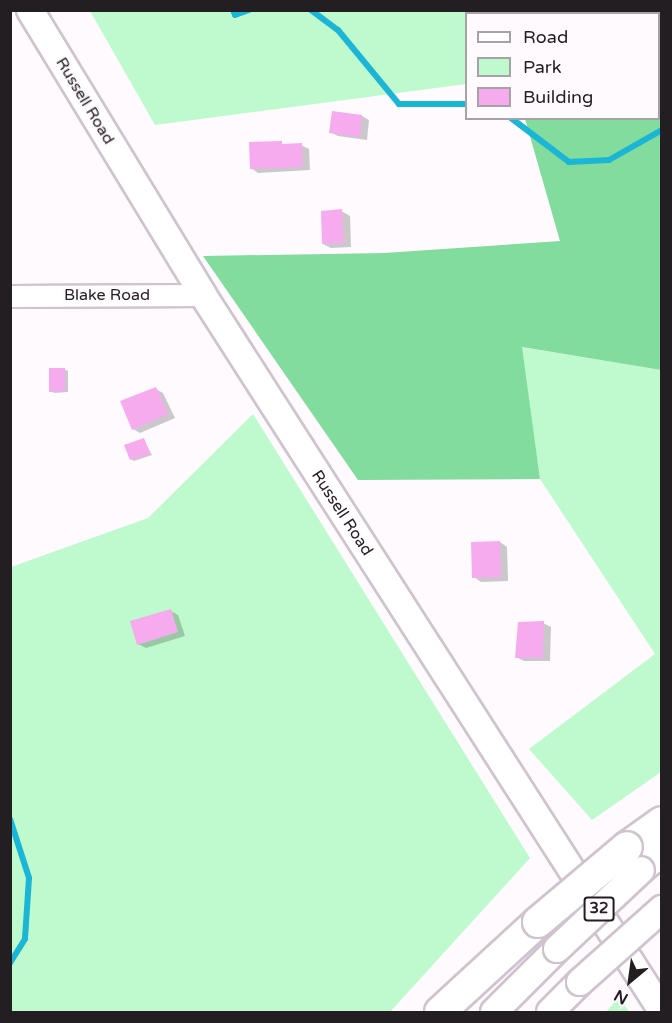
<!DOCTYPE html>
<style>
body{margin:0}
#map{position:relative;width:672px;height:1023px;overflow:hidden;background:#fefafe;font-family:"Varela Round",sans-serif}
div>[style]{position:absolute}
.green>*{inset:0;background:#bfface}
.forest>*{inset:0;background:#82dc9e}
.shadow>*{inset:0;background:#0003}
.stream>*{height:6px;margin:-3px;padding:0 3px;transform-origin:3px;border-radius:3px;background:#1bb6d5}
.building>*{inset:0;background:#f6abef}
.roads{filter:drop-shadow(2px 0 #cfc4ce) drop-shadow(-2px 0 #cfc4ce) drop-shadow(0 2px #cfc4ce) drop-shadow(0 -2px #cfc4ce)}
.minor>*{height:21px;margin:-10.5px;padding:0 10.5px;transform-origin:10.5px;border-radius:10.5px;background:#fff}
.major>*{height:26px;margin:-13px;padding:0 13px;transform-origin:13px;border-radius:13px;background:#fff}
.highway>*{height:30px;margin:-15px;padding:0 15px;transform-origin:15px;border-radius:15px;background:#fff}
.bridges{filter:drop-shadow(2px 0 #cfc4ce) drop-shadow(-2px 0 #cfc4ce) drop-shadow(0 2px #cfc4ce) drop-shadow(0 -2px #cfc4ce)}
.major-bridge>*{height:26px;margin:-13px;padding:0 13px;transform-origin:13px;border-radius:13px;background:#fff}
.highway-bridge>*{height:30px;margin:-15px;padding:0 15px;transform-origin:15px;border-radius:15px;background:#fff}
span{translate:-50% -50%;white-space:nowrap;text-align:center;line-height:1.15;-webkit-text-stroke:5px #fefafe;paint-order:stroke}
.shield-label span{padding:2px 4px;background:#fefafe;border:2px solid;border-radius:4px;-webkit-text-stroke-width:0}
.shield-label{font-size:15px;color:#221e22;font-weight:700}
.street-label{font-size:16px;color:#221e22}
.frame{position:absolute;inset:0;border:12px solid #221e22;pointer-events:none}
.legend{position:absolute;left:465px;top:12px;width:195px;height:108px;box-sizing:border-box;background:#fefafe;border:2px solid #a6a2a6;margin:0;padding:8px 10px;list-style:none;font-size:18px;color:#221e22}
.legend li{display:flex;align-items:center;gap:12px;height:30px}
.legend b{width:30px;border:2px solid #a6a2a6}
.north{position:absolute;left:600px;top:951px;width:60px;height:60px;-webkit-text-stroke:4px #fefafe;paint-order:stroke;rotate:209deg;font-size:16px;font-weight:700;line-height:24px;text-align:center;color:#221e22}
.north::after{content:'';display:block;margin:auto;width:21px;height:27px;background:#221e22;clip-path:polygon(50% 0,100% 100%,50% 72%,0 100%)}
</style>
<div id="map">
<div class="green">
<i style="clip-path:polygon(493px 11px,494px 13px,466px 14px,466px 84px,155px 125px,90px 11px)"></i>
<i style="clip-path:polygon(521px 347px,661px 370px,661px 772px,592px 820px,529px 749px,655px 654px,540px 479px)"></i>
<i style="clip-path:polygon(253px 414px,530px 858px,390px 1012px,11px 1012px,11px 567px,148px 518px)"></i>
<i style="clip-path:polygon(619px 997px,629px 1012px,606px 1012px)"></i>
</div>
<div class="forest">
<i style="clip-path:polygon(493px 11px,661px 11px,661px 370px,522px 347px,540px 479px,358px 480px,203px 256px,384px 253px,560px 241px,525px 119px,658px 118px,658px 14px,494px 14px)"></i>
</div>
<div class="shadow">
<i style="clip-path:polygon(362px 116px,369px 120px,367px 140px,338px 136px,330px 132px)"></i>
<i style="clip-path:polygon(301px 145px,309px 149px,310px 170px,258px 173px,251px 168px)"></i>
<i style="clip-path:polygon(323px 212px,343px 212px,350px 216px,351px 247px,331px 248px,323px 244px)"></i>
<i style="clip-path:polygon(64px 369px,68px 371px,68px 392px,54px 393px,51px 391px)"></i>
<i style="clip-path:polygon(156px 389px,163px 393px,175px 418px,140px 433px,133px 429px)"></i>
<i style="clip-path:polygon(144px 440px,152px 455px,134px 461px,131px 459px)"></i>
<i style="clip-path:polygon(500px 542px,507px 547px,508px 581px,481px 582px,474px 577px)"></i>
<i style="clip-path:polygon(171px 611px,178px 615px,185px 636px,146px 648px,138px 644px)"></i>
<i style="clip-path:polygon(543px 623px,551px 627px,550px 661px,524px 661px,516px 657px)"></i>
</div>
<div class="stream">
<i style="left:233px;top:10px;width:5px;rotate:68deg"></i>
<i style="left:235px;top:15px;width:15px;rotate:-20deg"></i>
<i style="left:311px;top:10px;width:34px;rotate:37deg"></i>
<i style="left:338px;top:30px;width:96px;rotate:50.5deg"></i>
<i style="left:399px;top:104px;width:67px"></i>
<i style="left:511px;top:118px;width:73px;rotate:37.2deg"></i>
<i style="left:569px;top:162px;width:40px;rotate:-2.9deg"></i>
<i style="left:609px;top:160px;width:61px;rotate:-29.5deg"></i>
<i style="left:10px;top:819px;width:62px;rotate:72.1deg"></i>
<i style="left:29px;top:878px;width:61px;rotate:93.8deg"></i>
<i style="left:25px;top:939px;width:28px;rotate:122deg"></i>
</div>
<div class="building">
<i style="clip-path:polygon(332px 111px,362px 115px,360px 137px,329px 133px)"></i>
<i style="clip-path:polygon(282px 141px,282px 144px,302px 143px,303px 167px,250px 169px,249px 142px)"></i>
<i style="clip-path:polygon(342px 209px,344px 243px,322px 244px,321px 211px)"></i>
<i style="clip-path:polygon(49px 368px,65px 368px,65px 391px,49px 392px)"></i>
<i style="clip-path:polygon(156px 387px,168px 414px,132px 430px,120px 401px)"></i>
<i style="clip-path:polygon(144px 438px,150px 454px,130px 460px,124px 445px)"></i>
<i style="clip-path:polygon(500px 541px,501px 577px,472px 578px,471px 542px)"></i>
<i style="clip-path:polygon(171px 609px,178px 632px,137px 645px,130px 621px)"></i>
<i style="clip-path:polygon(544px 621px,543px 658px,515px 658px,518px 622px)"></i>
</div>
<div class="roads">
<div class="minor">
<i style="left:10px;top:296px;width:193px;rotate:-0.3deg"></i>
</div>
<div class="major">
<i style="left:30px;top:10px;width:333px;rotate:58.7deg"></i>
<i style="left:203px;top:295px;width:850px;rotate:57.34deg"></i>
<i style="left:641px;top:870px;width:27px;rotate:-39deg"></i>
<i style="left:494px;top:1012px;width:89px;rotate:-45deg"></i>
<i style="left:550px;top:1012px;width:42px;rotate:-45deg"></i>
</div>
<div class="highway">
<i style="left:627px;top:847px;width:43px;rotate:-35.5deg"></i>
<i style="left:440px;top:1012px;width:133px;rotate:-42.6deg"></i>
</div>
</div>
<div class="bridges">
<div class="major-bridge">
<i style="left:557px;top:949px;width:115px;rotate:-43.2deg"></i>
<i style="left:580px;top:982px;width:110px;rotate:-41.7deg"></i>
</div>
<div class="highway-bridge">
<i style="left:538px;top:922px;width:116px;rotate:-40.1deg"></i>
</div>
</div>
<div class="shield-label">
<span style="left:599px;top:909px">32</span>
</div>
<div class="street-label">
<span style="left:85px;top:101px;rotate:59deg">Russell Road</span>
<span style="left:107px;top:295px">Blake Road</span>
<span style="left:342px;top:513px;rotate:57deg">Russell Road</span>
</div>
<div class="frame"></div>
<ul class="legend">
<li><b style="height:8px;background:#fff"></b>Road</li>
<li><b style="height:16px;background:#bfface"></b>Park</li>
<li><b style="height:16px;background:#f6abef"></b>Building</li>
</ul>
<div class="north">N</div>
</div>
